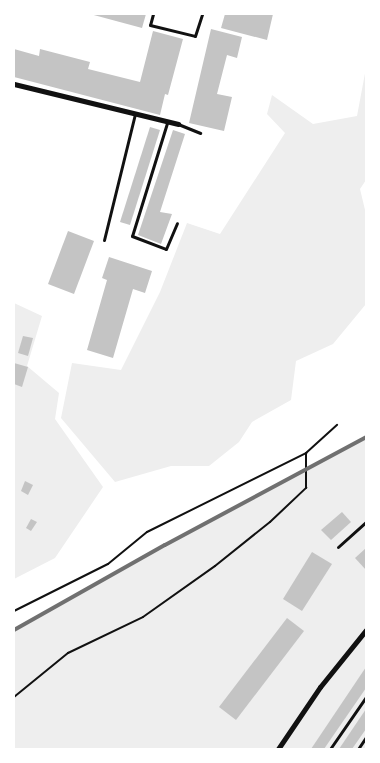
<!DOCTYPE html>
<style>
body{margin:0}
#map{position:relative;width:380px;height:763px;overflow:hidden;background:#fff;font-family:"Roboto Condensed",sans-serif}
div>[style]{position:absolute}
.green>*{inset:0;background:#eee}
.building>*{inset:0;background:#c4c4c4}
.path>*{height:2px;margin:-1px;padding:0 1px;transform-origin:1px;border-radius:1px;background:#111}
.service>*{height:3px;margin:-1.5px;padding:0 1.5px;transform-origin:1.5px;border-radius:1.5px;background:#111}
.minor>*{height:5px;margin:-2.5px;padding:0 2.5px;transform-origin:2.5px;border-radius:2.5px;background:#111}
.rail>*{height:4px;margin:-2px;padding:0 2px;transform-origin:2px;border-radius:2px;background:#707070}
span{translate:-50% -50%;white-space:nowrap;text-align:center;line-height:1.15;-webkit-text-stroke:4px #fff;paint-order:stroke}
.frame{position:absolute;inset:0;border:15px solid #fff;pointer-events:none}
</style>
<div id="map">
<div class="green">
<i style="clip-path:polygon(366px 68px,366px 180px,360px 189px,366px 214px,366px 304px,333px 344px,296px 361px,291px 400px,252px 422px,239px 442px,209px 466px,171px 466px,115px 482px,61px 418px,72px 363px,121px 370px,160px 292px,187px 223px,220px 234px,285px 133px,267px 114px,272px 95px,313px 124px,357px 116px)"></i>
<i style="clip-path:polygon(14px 303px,42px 316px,27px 366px,59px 393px,55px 419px,103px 487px,55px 558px,14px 579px)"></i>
<i style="clip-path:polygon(366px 437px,366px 749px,14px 749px,14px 630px,165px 545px)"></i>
</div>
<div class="building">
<i style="clip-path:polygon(90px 14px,146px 14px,142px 28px)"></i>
<i style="clip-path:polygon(225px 14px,273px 14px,267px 40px,221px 28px)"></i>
<i style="clip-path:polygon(211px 29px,242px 37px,237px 58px,227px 55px,217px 94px,232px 97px,224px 131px,189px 123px)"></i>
<i style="clip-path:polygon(153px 31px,183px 39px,168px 95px,165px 94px,160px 115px,14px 77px,14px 49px,39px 56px,40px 49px,90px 62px,88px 69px,140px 82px)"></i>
<i style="clip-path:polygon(150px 127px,160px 130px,130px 225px,120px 222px)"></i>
<i style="clip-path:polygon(173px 130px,185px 134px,160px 212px,172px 214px,161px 244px,138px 235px)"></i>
<i style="clip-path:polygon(68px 231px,94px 241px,74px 294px,48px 284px)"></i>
<i style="clip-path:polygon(109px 257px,152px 271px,145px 293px,133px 289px,113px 358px,87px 350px,107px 280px,102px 278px)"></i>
<i style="clip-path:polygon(23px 336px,33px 338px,28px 356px,18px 353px)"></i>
<i style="clip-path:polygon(14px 363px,28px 367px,22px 387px,14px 384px)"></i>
<i style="clip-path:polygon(25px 481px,33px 485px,28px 495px,21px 491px)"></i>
<i style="clip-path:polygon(342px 512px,351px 522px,331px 540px,321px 530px)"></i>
<i style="clip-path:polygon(31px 519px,37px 522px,31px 531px,26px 528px)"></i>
<i style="clip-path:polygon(366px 548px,366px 570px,355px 558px)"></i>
<i style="clip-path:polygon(312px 552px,332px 564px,302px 611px,283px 599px)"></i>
<i style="clip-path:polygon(287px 618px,304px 631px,236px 720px,219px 707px)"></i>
<i style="clip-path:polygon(366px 667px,366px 688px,324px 749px,311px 749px)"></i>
<i style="clip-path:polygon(366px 709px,366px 729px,352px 749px,339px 749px)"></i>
</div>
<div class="path">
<i style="left:14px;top:611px;width:105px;rotate:-26.6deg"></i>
<i style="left:108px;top:564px;width:50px;rotate:-39.4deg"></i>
<i style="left:147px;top:532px;width:178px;rotate:-26.4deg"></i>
<i style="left:306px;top:453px;width:42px;rotate:-42.1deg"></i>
<i style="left:14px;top:697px;width:70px;rotate:-39.2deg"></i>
<i style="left:68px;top:653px;width:83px;rotate:-25.6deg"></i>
<i style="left:143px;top:617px;width:88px;rotate:-35.3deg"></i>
<i style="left:215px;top:566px;width:70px;rotate:-38.7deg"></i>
<i style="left:270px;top:522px;width:50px;rotate:-43.4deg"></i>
<i style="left:306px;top:488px;width:35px;rotate:-90deg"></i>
</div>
<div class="service">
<i style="left:153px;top:14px;width:11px;rotate:105deg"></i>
<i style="left:150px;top:25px;width:46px;rotate:13.7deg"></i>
<i style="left:195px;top:36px;width:23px;rotate:-72deg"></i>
<i style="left:167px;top:123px;width:118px;rotate:107.2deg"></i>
<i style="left:132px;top:236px;width:36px;rotate:21deg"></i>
<i style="left:166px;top:249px;width:28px;rotate:-67deg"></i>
<i style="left:178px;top:124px;width:24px;rotate:22deg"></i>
<i style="left:104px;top:240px;width:130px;rotate:-76.2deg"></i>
<i style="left:338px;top:547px;width:38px;rotate:-42deg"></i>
<i style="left:330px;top:749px;width:63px;rotate:-55.3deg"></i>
<i style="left:358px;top:749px;width:14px;rotate:-56deg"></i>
</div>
<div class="minor">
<i style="left:14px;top:84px;width:169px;rotate:13.7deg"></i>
<i style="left:278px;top:749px;width:75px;rotate:-55.9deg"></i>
<i style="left:320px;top:687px;width:73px;rotate:-51.1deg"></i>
</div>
<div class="rail">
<i style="left:14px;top:630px;width:173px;rotate:-29.4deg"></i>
<i style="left:165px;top:545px;width:228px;rotate:-28.2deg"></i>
</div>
<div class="frame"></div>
</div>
